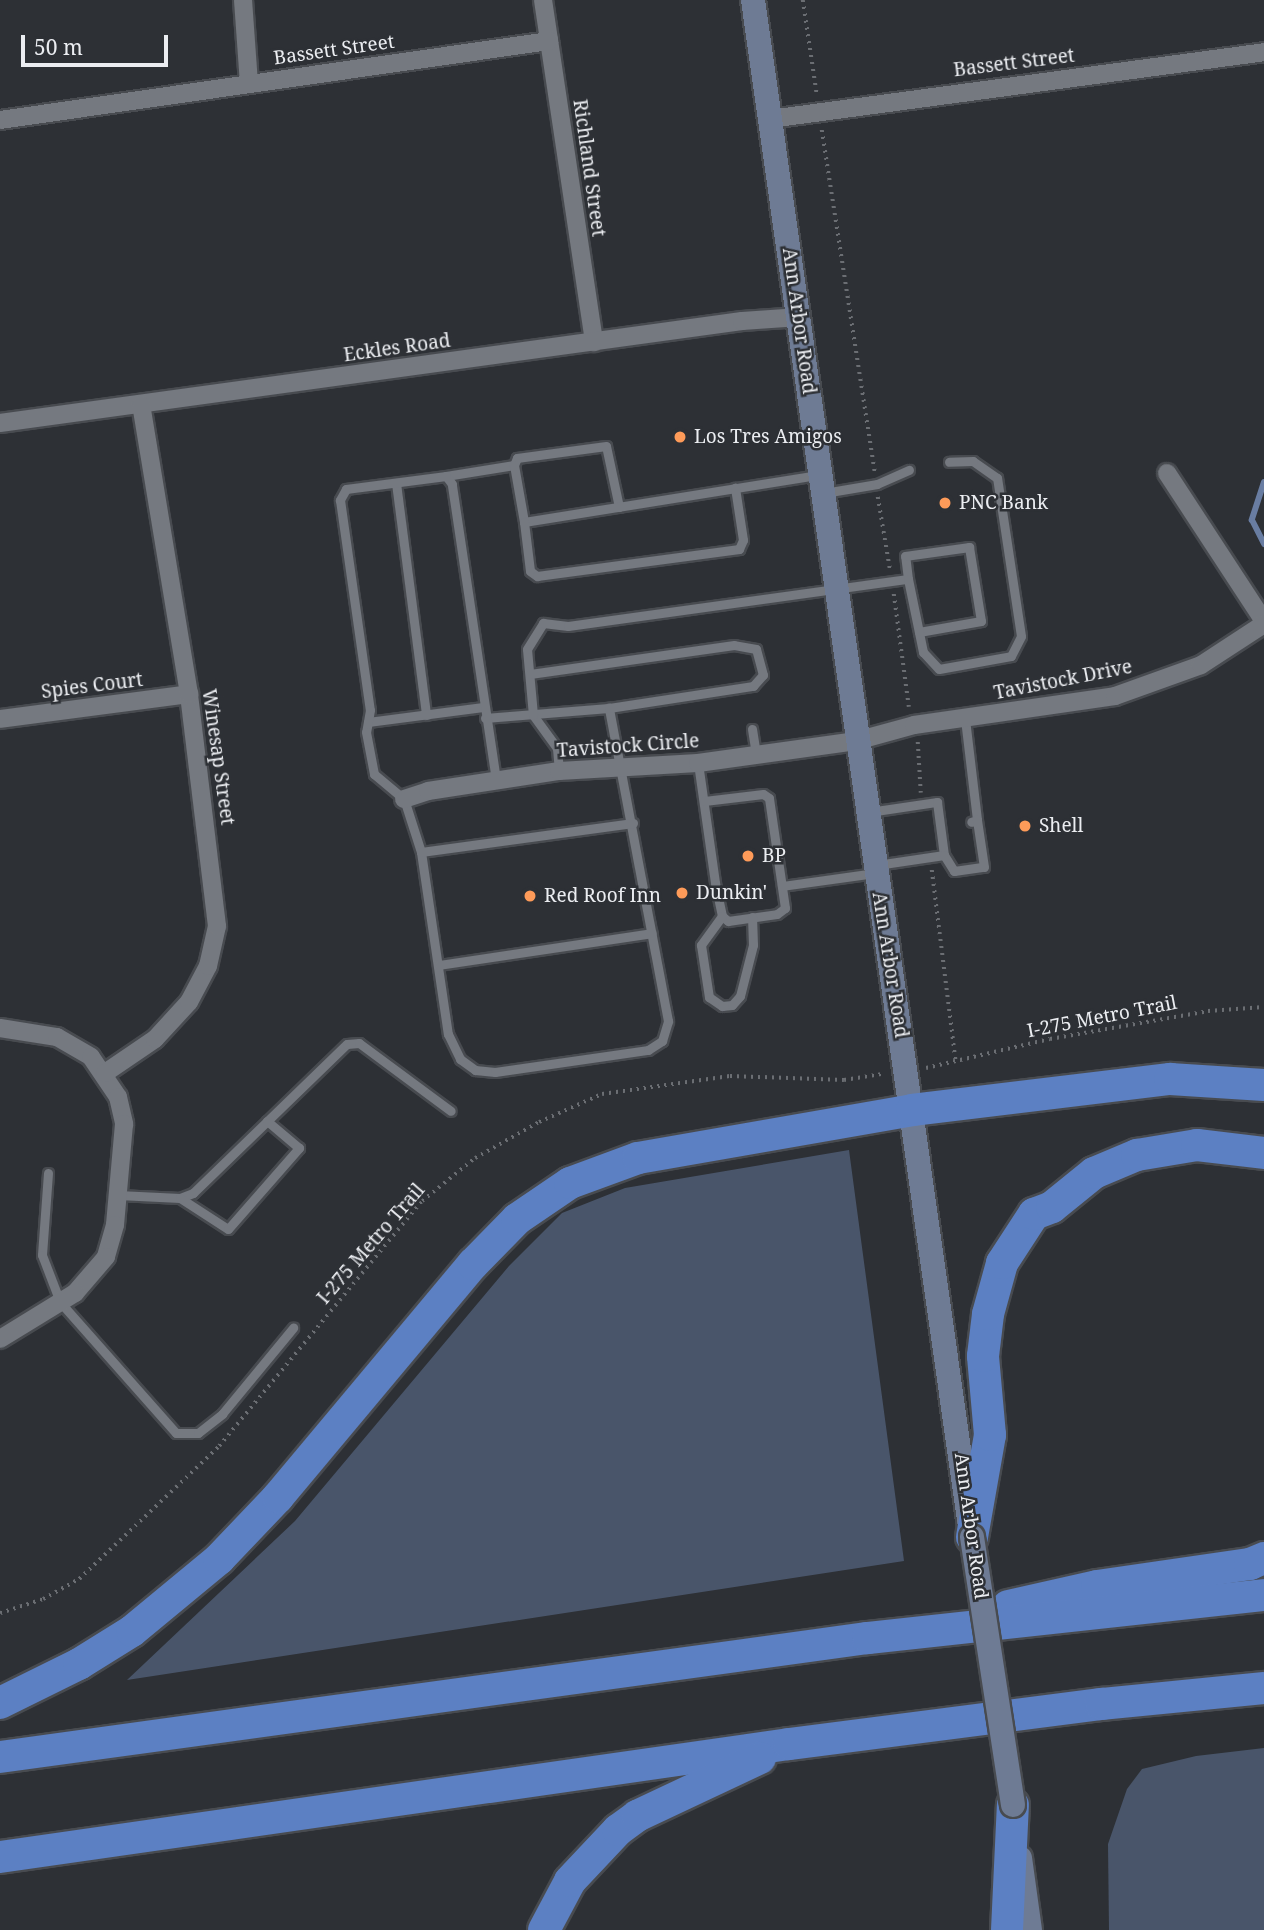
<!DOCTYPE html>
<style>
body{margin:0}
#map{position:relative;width:1264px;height:1930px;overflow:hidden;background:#2d3035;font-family:"Noto Serif",serif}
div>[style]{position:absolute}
.green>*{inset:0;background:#49556a}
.stream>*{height:6px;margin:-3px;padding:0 3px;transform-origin:3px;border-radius:3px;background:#697da2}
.path>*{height:3.5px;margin-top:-1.75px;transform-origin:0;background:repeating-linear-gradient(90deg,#6b6e73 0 2px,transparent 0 7px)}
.roads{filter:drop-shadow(2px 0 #484b50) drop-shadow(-2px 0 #484b50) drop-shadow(0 2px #484b50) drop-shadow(0 -2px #484b50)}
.lane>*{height:9px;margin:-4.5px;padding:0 4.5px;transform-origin:4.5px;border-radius:4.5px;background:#757980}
.street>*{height:18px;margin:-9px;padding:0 9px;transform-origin:9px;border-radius:9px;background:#757980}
.secondary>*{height:24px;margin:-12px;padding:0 12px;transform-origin:12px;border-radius:12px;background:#6e7b94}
.highway>*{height:32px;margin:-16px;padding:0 16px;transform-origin:16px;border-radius:16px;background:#5c80c3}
.bridges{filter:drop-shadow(2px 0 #484b50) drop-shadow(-2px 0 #484b50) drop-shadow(0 2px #484b50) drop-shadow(0 -2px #484b50)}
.secondary-bridge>*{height:24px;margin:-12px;padding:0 12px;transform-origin:12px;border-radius:12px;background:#6e7b94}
.dots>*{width:19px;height:19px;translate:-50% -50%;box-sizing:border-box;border:4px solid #2d3035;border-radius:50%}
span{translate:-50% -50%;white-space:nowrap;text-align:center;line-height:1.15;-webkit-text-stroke:5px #2d3035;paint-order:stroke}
.street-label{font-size:19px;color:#ebedf1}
.poi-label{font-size:19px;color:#ebedf1}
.left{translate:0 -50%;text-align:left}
.scale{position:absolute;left:21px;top:35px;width:147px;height:32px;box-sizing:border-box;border:4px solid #ebedf1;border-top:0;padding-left:9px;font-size:21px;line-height:24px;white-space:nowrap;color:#ebedf1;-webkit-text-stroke:5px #2d3035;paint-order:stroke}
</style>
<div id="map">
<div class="green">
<i style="clip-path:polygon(849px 1150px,904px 1561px,127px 1680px,295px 1521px,509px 1266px,562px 1213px,625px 1188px)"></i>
<i style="clip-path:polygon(1264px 1748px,1264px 1930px,1109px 1930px,1108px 1844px,1127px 1789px,1142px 1769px,1196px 1756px)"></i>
</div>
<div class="stream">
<i style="left:1264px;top:482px;width:40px;rotate:108deg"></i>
<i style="left:1252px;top:520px;width:27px;rotate:63deg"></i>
</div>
<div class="path">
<i style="left:803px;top:0;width:96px;rotate:81.6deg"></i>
<i style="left:822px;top:130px;width:346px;rotate:81.2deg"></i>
<i style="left:878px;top:497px;width:73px;rotate:80.5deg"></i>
<i style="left:894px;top:594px;width:114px;rotate:82.4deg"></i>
<i style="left:918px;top:742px;width:51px;rotate:86.6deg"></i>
<i style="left:932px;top:870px;width:194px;rotate:82.9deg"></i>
<i style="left:926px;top:1068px;width:127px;rotate:-13.2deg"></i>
<i style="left:1050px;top:1039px;width:160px;rotate:-10deg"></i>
<i style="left:1208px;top:1011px;width:56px;rotate:-4.1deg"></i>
<i style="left:0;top:1613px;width:45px;rotate:-18deg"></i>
<i style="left:43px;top:1599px;width:41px;rotate:-29.1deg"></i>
<i style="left:79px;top:1579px;width:193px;rotate:-43.5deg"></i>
<i style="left:219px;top:1446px;width:318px;rotate:-50.4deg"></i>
<i style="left:422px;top:1201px;width:68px;rotate:-39.1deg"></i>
<i style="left:475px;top:1158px;width:73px;rotate:-29.4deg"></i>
<i style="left:539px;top:1122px;width:69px;rotate:-24deg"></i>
<i style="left:602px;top:1094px;width:129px;rotate:-8deg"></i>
<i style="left:730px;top:1076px;width:114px;rotate:2deg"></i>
<i style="left:844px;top:1080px;width:39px;rotate:-9deg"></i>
</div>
<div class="roads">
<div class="lane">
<i style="left:446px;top:476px;width:69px;rotate:-9.2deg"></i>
<i style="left:396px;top:483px;width:234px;rotate:82.6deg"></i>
<i style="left:824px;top:493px;width:54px;rotate:-9.6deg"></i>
<i style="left:877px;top:484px;width:35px;rotate:-24deg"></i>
<i style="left:619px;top:507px;width:62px;rotate:-102deg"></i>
<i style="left:606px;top:446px;width:90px;rotate:172.3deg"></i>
<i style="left:517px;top:458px;width:8px;rotate:113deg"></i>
<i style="left:514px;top:465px;width:58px;rotate:80deg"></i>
<i style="left:524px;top:522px;width:298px;rotate:-9.1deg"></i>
<i style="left:524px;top:522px;width:49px;rotate:83deg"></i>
<i style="left:530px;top:571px;width:9px;rotate:36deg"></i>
<i style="left:537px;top:576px;width:204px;rotate:-7.6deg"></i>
<i style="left:739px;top:549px;width:10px;rotate:-66deg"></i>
<i style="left:743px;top:540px;width:53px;rotate:-98.7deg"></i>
<i style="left:908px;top:579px;width:23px;rotate:-97deg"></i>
<i style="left:905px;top:556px;width:65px;rotate:-8deg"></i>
<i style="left:969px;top:547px;width:75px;rotate:80.8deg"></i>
<i style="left:981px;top:621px;width:63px;rotate:169.9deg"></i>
<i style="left:485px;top:718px;width:124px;rotate:-4.6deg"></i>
<i style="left:965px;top:719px;width:102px;rotate:83.2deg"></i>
<i style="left:977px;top:820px;width:6px;rotate:162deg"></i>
<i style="left:368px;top:722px;width:116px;rotate:-7.4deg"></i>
<i style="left:752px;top:729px;width:26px;rotate:81deg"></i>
<i style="left:698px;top:763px;width:121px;rotate:81.9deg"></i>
<i style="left:715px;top:883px;width:34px;rotate:78deg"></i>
<i style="left:722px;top:916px;width:8px;rotate:40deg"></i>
<i style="left:728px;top:921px;width:49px;rotate:-8.1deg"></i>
<i style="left:777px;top:914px;width:10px;rotate:-37deg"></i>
<i style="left:785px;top:908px;width:111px;rotate:-98.3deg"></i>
<i style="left:769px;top:798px;width:7px;rotate:-146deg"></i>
<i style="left:763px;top:794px;width:59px;rotate:173.2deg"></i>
<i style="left:559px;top:771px;width:23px;rotate:-95deg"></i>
<i style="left:557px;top:748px;width:41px;rotate:-126deg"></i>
<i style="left:533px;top:715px;width:66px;rotate:-95.2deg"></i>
<i style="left:527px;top:649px;width:31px;rotate:-58deg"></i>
<i style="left:543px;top:623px;width:25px;rotate:7deg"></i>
<i style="left:568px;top:626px;width:343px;rotate:-7.9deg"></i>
<i style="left:908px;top:579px;width:75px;rotate:78.4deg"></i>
<i style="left:923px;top:652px;width:23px;rotate:47deg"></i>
<i style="left:939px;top:669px;width:73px;rotate:-10.2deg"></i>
<i style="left:1011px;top:656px;width:22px;rotate:-63deg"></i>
<i style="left:1021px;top:636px;width:160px;rotate:-98.6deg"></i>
<i style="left:997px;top:478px;width:29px;rotate:-145deg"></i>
<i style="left:973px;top:461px;width:24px;rotate:178deg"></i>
<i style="left:496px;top:780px;width:299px;rotate:-98.5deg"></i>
<i style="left:452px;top:484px;width:10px;rotate:-127deg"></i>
<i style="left:446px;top:476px;width:101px;rotate:172.6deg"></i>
<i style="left:346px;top:489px;width:13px;rotate:119deg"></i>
<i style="left:340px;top:500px;width:212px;rotate:81.9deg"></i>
<i style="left:370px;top:710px;width:22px;rotate:100deg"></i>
<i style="left:366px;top:732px;width:43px;rotate:79.2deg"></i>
<i style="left:374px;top:774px;width:39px;rotate:40deg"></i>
<i style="left:404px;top:799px;width:56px;rotate:72.2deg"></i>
<i style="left:421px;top:852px;width:184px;rotate:81.6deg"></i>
<i style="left:448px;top:1034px;width:28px;rotate:64deg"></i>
<i style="left:460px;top:1059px;width:19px;rotate:36deg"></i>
<i style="left:475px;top:1070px;width:20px;rotate:6deg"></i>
<i style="left:495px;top:1072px;width:155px;rotate:-8.2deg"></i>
<i style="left:648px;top:1050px;width:17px;rotate:-33deg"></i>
<i style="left:662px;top:1041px;width:21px;rotate:-73deg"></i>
<i style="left:668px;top:1021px;width:319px;rotate:-100.7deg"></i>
<i style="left:609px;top:708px;width:146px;rotate:-8.7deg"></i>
<i style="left:753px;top:686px;width:15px;rotate:-48deg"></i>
<i style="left:763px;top:675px;width:27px;rotate:-105deg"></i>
<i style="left:756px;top:649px;width:22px;rotate:-170deg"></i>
<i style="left:734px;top:645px;width:206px;rotate:171.9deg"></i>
<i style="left:869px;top:812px;width:69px;rotate:-8.4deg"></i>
<i style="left:937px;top:802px;width:53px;rotate:82.5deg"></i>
<i style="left:944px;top:855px;width:68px;rotate:171.5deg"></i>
<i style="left:421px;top:852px;width:214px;rotate:-7.8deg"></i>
<i style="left:944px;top:855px;width:19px;rotate:58deg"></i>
<i style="left:954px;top:871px;width:30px;rotate:-8deg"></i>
<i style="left:984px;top:867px;width:48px;rotate:-98.5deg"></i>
<i style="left:782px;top:886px;width:93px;rotate:-8deg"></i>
<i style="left:722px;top:916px;width:36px;rotate:126deg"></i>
<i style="left:701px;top:945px;width:53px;rotate:81.3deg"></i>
<i style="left:709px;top:997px;width:16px;rotate:35deg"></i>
<i style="left:722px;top:1006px;width:10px;rotate:-6deg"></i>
<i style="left:732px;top:1005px;width:12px;rotate:-48deg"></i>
<i style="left:740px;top:996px;width:53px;rotate:-75.7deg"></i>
<i style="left:753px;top:945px;width:28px;rotate:-92deg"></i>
<i style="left:439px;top:965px;width:215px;rotate:-8.5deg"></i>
<i style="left:48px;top:1173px;width:82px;rotate:94.2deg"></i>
<i style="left:42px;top:1255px;width:50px;rotate:69deg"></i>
<i style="left:60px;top:1302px;width:175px;rotate:48.5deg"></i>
<i style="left:176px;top:1433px;width:22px"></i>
<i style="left:198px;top:1433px;width:31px;rotate:-38deg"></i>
<i style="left:222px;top:1414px;width:112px;rotate:-50.5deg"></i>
<i style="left:118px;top:1195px;width:62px;rotate:2.8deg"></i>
<i style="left:180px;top:1198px;width:14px;rotate:-21deg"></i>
<i style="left:193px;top:1193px;width:214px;rotate:-44.1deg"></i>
<i style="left:347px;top:1044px;width:12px;rotate:-5deg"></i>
<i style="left:359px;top:1043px;width:114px;rotate:36.5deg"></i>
<i style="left:180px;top:1198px;width:57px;rotate:32.9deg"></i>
<i style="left:228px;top:1229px;width:108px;rotate:-48.8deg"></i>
<i style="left:299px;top:1148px;width:42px;rotate:-139.8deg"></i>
</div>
<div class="street">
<i style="left:243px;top:0;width:83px;rotate:85.9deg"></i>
<i style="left:543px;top:0;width:346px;rotate:81.5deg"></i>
<i style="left:770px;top:119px;width:499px;rotate:-7.7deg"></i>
<i style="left:0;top:120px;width:555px;rotate:-8.19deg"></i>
<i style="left:0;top:423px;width:749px;rotate:-7.83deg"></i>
<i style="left:742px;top:321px;width:58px;rotate:-3.9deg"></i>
<i style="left:1167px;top:473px;width:177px;rotate:56.8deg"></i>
<i style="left:0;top:719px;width:191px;rotate:-7.5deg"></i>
<i style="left:404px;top:799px;width:25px;rotate:-18deg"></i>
<i style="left:428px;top:791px;width:133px;rotate:-8.7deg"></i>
<i style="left:559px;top:771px;width:139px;rotate:-3.3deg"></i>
<i style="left:698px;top:763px;width:160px;rotate:-7.9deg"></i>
<i style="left:856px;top:741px;width:60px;rotate:-15.4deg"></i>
<i style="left:914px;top:725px;width:203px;rotate:-8.2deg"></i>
<i style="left:1115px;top:696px;width:91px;rotate:-19.8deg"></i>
<i style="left:1201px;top:665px;width:75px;rotate:-33.1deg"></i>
<i style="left:0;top:1028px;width:58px;rotate:9deg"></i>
<i style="left:57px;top:1037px;width:39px;rotate:30deg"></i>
<i style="left:91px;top:1057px;width:48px;rotate:56deg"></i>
<i style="left:118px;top:1097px;width:28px;rotate:77deg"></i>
<i style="left:124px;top:1124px;width:101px;rotate:95.1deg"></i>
<i style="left:115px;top:1225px;width:33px;rotate:106deg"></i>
<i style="left:106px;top:1257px;width:48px;rotate:130.7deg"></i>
<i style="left:75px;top:1293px;width:88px;rotate:148.5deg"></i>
<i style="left:105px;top:1073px;width:60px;rotate:-34.2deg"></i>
<i style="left:155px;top:1039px;width:50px;rotate:-47.4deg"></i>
<i style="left:189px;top:1002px;width:41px;rotate:-62.2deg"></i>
<i style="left:208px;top:966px;width:41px;rotate:-77.3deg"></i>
<i style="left:217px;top:926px;width:234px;rotate:-96.9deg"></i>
<i style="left:189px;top:694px;width:293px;rotate:-99.4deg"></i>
</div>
<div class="secondary">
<i style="left:753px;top:0;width:1535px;rotate:81.91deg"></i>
<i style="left:1020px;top:1858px;width:73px;rotate:82.1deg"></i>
</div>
<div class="highway">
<i style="left:972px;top:1537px;width:104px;rotate:-80deg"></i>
<i style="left:990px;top:1435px;width:79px;rotate:-95.1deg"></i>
<i style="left:983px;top:1356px;width:42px;rotate:-83.2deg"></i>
<i style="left:988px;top:1314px;width:53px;rotate:-74.6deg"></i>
<i style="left:1002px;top:1263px;width:59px;rotate:-56.9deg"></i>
<i style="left:1034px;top:1214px;width:19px;rotate:-21deg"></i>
<i style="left:1052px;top:1207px;width:54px;rotate:-39deg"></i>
<i style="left:1094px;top:1173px;width:47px;rotate:-22.7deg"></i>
<i style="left:1137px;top:1155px;width:61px;rotate:-9.5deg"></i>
<i style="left:1197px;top:1145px;width:67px;rotate:6.8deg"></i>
<i style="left:1008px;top:1606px;width:91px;rotate:-12.7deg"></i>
<i style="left:1097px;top:1586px;width:155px;rotate:-8.2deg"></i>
<i style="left:1250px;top:1564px;width:15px;rotate:-23deg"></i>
<i style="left:0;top:1703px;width:88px;rotate:-26.3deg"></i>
<i style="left:79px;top:1664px;width:62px;rotate:-31.9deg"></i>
<i style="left:132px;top:1631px;width:113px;rotate:-39.6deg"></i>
<i style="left:219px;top:1559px;width:86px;rotate:-46.4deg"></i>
<i style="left:278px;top:1497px;width:304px;rotate:-50.1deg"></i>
<i style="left:473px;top:1264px;width:63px;rotate:-45.6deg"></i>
<i style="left:517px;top:1219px;width:64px;rotate:-34.2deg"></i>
<i style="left:570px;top:1183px;width:72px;rotate:-20.2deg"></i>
<i style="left:638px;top:1158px;width:278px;rotate:-9.9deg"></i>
<i style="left:912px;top:1110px;width:260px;rotate:-6.9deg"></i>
<i style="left:1170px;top:1079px;width:94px;rotate:3.7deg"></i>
<i style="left:0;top:1757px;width:876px;rotate:-7.81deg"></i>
<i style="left:868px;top:1638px;width:398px;rotate:-6.2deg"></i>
<i style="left:0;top:1857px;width:797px;rotate:-8.15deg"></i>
<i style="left:789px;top:1744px;width:315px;rotate:-7.3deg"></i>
<i style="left:1101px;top:1704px;width:164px;rotate:-5.6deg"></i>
<i style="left:544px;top:1930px;width:55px;rotate:-62deg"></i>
<i style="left:570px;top:1881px;width:70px;rotate:-46.7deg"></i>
<i style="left:618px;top:1830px;width:24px;rotate:-36deg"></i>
<i style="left:637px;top:1816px;width:136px;rotate:-25.2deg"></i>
<i style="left:1007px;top:1930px;width:125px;rotate:-87.3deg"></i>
</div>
</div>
<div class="bridges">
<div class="secondary-bridge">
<i style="left:972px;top:1537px;width:271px;rotate:81.3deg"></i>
</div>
</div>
<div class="dots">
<i style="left:680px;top:437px;background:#fe9b59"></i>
<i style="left:945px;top:503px;background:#fe9b59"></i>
<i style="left:1025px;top:826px;background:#fe9b59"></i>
<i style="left:748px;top:856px;background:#fe9b59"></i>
<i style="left:682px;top:893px;background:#fe9b59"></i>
<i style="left:530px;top:896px;background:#fe9b59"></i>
</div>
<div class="street-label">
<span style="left:334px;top:50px;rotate:-8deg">Bassett Street</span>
<span style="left:1014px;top:63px;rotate:-7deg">Bassett Street</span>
<span style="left:589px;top:168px;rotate:82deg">Richland Street</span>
<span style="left:799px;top:321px;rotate:82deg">Ann Arbor Road</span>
<span style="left:397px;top:348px;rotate:-8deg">Eckles Road</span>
<span style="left:1063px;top:680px;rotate:-11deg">Tavistock Drive</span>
<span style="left:92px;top:686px;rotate:-7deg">Spies Court</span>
<span style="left:628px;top:746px;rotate:-4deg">Tavistock Circle</span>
<span style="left:218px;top:757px;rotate:82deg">Winesap Street</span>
<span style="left:890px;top:965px;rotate:81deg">Ann Arbor Road</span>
<span style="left:1102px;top:1017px;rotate:-11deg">I-275 Metro Trail</span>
<span style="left:371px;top:1244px;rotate:-49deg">I-275 Metro Trail</span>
<span style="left:971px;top:1526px;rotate:82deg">Ann Arbor Road</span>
</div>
<div class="poi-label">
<span class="left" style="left:694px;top:437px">Los Tres Amigos</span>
<span class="left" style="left:959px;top:503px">PNC Bank</span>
<span class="left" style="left:1039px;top:826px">Shell</span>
<span class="left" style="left:762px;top:856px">BP</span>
<span class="left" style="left:696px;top:893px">Dunkin'</span>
<span class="left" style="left:544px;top:896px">Red Roof Inn</span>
</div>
<div class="scale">50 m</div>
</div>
